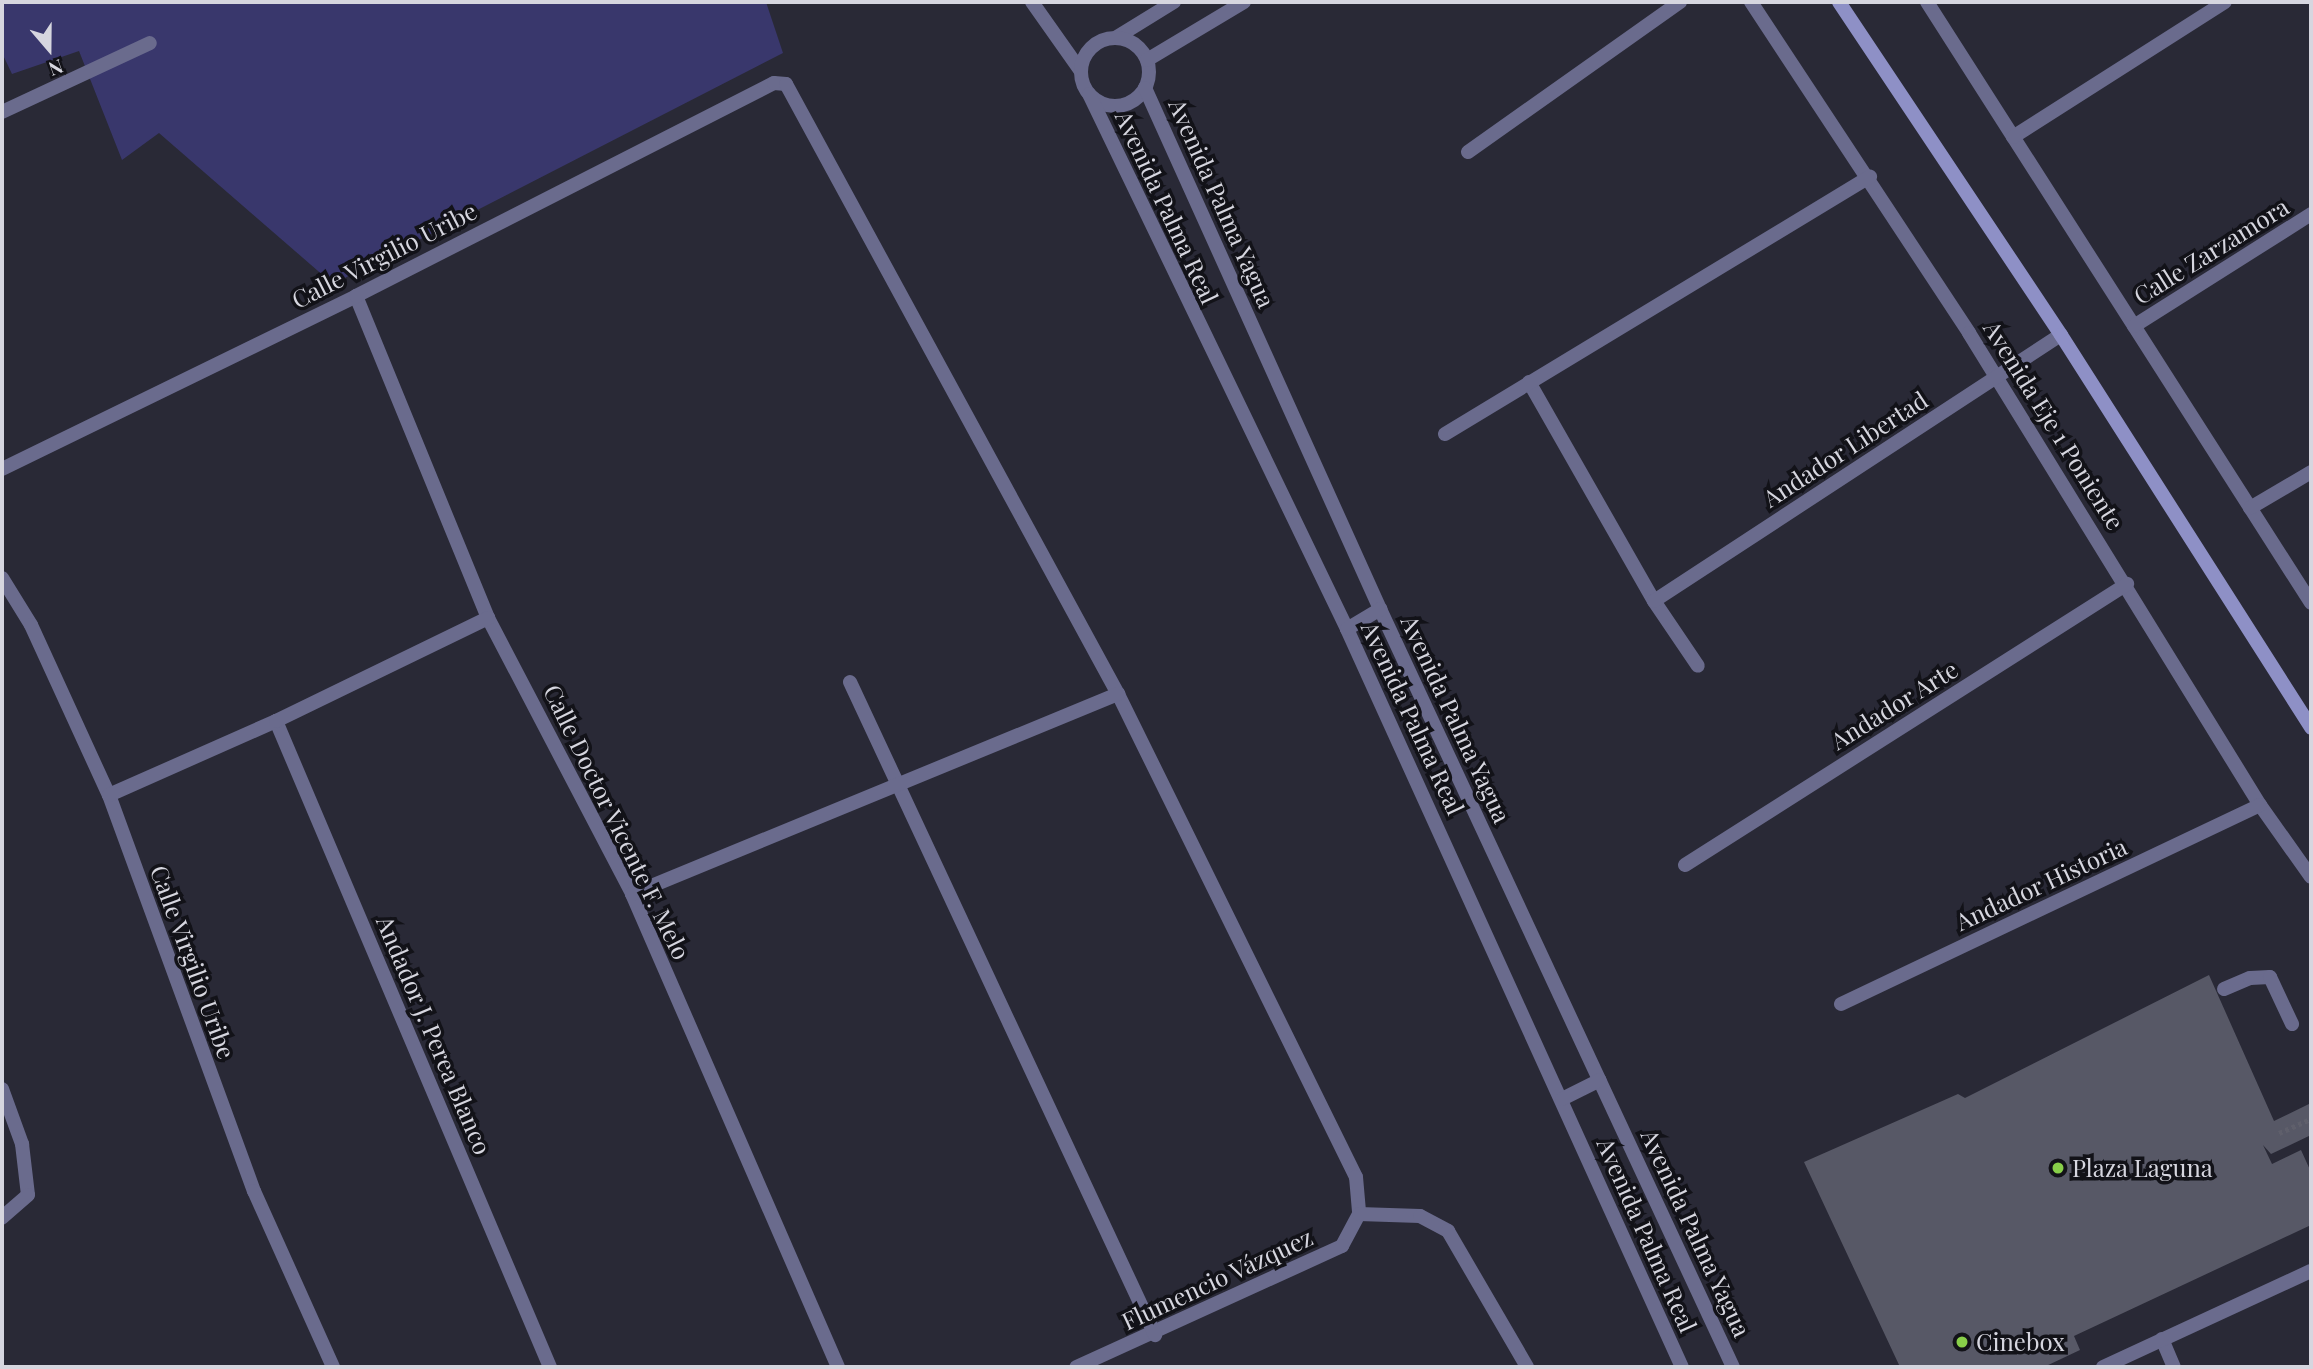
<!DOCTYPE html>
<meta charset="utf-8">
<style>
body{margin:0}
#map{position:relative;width:2313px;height:1369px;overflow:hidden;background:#292936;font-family:"Playfair Display",serif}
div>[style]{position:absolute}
.green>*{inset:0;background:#39376c}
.building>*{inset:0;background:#575866}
.path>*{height:4.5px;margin-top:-2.25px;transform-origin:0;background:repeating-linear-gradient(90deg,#5f5f6b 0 3.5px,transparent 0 7px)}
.lane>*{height:14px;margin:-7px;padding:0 7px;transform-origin:7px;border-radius:7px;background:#6a6b8d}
.street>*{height:14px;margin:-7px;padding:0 7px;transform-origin:7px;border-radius:7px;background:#6a6b8d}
.street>.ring{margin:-7px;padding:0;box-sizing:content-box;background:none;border:14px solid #6a6b8d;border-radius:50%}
.secondary>*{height:14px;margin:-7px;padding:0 7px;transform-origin:7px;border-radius:7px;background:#8e90c6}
.dots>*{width:19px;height:19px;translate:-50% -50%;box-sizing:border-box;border:4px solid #121218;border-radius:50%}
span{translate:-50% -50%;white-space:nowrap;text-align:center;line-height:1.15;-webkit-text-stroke:7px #121218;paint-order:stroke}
.street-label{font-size:24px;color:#d6d6df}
.poi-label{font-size:24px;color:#d6d6df}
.left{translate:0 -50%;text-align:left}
.frame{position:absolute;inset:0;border:4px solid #d6d6df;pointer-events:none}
.north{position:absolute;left:14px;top:14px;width:70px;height:70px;-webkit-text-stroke:5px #121218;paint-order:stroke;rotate:160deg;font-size:19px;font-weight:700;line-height:28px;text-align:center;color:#d6d6df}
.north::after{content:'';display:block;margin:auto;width:24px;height:32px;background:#d6d6df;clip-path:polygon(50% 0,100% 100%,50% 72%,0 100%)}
</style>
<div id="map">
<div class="green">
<i style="clip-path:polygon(2px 2px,766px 2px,783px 53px,333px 284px,159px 133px,122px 160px,79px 51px,12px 74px,2px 53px)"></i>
</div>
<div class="building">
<i style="clip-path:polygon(2209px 975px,2274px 1121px,2311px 1103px,2311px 1135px,2271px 1154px,2263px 1145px,2272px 1164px,2301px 1150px,2311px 1172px,2311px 1225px,2074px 1336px,2080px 1350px,2044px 1367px,1900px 1367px,1804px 1162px,1958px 1094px,1965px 1098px)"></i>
</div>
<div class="path">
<i style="left:2279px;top:1133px;width:35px;rotate:-24deg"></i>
</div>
<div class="lane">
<i style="left:2224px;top:989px;width:28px;rotate:-23deg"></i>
<i style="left:2250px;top:978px;width:20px;rotate:-3deg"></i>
<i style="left:2270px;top:977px;width:52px;rotate:64.9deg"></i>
</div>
<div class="street">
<i style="left:1032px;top:2px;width:83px;rotate:54.8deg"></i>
<i style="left:1751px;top:2px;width:396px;rotate:56.6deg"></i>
<i style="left:1969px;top:333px;width:554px;rotate:58.35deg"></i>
<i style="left:2260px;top:805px;width:88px;rotate:54.7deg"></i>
<i style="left:1927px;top:2px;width:713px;rotate:57.42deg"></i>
<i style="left:1117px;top:37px;width:67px;rotate:-31.6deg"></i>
<i class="ring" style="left:1081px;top:38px;width:54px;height:54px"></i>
<i style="left:1147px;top:60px;width:113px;rotate:-30.9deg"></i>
<i style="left:1145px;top:88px;width:572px;rotate:65.72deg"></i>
<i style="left:1380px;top:609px;width:836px;rotate:65.03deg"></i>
<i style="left:1089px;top:94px;width:594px;rotate:64.25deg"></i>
<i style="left:1347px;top:629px;width:810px;rotate:65.59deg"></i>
<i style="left:2px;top:112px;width:163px;rotate:-25deg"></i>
<i style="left:2013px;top:137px;width:251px;rotate:-32.5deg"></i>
<i style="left:1468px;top:152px;width:260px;rotate:-35.3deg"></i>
<i style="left:356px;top:296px;width:348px;rotate:67.7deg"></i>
<i style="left:488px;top:618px;width:311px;rotate:62.4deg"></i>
<i style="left:632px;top:894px;width:516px;rotate:66.47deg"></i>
<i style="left:2134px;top:326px;width:209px;rotate:-32.3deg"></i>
<i style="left:1529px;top:382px;width:252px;rotate:60.3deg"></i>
<i style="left:1654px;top:601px;width:78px;rotate:55.9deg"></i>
<i style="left:1445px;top:434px;width:497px;rotate:-31.2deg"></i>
<i style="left:2px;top:469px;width:394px;rotate:-26deg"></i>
<i style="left:356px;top:296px;width:469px;rotate:-27deg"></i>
<i style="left:774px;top:83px;width:12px;rotate:5deg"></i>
<i style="left:786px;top:84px;width:694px;rotate:61.44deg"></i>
<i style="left:1118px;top:694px;width:538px;rotate:63.77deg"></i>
<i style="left:1356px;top:1177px;width:37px;rotate:85deg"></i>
<i style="left:1359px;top:1214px;width:36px;rotate:118deg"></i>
<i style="left:1342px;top:1246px;width:292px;rotate:155.5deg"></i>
<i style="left:2250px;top:508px;width:71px;rotate:-30.5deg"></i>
<i style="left:2px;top:578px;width:55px;rotate:58.3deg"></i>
<i style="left:31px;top:625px;width:187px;rotate:65.4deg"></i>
<i style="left:109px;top:795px;width:422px;rotate:69.9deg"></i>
<i style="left:254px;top:1191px;width:193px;rotate:65.8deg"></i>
<i style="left:1654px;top:601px;width:486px;rotate:-33.2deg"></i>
<i style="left:1347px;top:629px;width:39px;rotate:-31deg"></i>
<i style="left:850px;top:682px;width:721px;rotate:64.96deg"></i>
<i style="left:276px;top:721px;width:702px;rotate:67.02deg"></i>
<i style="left:109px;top:795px;width:183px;rotate:-23.9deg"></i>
<i style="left:276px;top:721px;width:236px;rotate:-25.9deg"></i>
<i style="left:1685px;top:865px;width:524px;rotate:-32.45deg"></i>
<i style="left:632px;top:894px;width:526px;rotate:-22.37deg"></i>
<i style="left:1841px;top:1004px;width:464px;rotate:-25.4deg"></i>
<i style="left:2px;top:1089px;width:59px;rotate:70deg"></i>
<i style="left:22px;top:1144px;width:51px;rotate:83.3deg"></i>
<i style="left:28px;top:1195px;width:35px;rotate:139deg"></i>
<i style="left:1562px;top:1099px;width:42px;rotate:-26.6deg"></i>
<i style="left:1359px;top:1214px;width:61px;rotate:1.9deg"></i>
<i style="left:1420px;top:1216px;width:32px;rotate:28deg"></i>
<i style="left:1448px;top:1231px;width:157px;rotate:59.8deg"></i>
<i style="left:2162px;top:1339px;width:30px;rotate:67deg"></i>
<i style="left:2103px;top:1367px;width:229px;rotate:-24.8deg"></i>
</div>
<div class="secondary">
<i style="left:1839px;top:2px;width:400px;rotate:56.3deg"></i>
<i style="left:2061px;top:335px;width:466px;rotate:57.5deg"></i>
</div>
<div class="dots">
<i style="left:2058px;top:1168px;background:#88cf49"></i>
<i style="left:1962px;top:1342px;background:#88cf49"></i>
</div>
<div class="street-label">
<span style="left:1222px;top:203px;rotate:66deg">Avenida Palma Yagua</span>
<span style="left:1167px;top:207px;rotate:65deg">Avenida Palma Real</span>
<span style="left:2211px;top:251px;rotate:-32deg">Calle Zarzamora</span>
<span style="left:384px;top:255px;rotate:-27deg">Calle Virgilio Uribe</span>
<span style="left:2054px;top:425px;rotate:58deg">Avenida Eje 1 Poniente</span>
<span style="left:1845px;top:449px;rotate:-33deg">Andador Libertad</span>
<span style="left:1894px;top:705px;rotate:-32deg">Andador Arte</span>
<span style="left:1413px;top:718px;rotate:65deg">Avenida Palma Real</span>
<span style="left:1456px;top:719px;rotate:65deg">Avenida Palma Yagua</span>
<span style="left:617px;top:822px;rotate:64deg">Calle Doctor Vicente F. Melo</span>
<span style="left:2041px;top:884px;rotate:-25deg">Andador Historia</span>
<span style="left:193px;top:962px;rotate:70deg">Calle Virgilio Uribe</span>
<span style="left:434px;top:1035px;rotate:67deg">Andador J. Perea Blanco</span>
<span style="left:1696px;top:1233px;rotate:65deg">Avenida Palma Yagua</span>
<span style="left:1647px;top:1235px;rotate:66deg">Avenida Palma Real</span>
<span style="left:1217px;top:1279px;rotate:-25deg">Flumencio Vázquez</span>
</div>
<div class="poi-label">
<span class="left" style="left:2072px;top:1168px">Plaza Laguna</span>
<span class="left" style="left:1976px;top:1342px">Cinebox</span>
</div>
<div class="frame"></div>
<div class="north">N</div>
</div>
